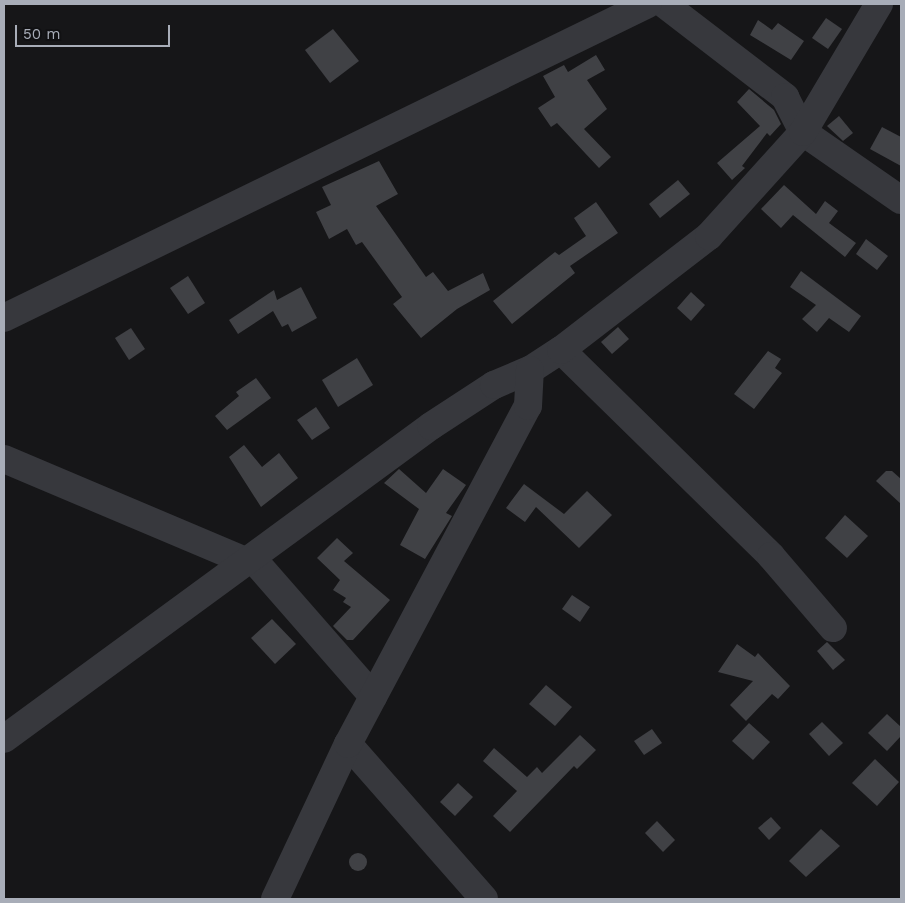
<!DOCTYPE html>
<style>
body{margin:0}
#map{position:relative;width:905px;height:903px;overflow:hidden;background:#161618;font-family:"Work Sans",sans-serif}
div>[style]{position:absolute}
.building>*{inset:0;background:#404145}
.round{border-radius:50%}
.minor>*{height:28px;margin:-14px;padding:0 14px;transform-origin:14px;border-radius:14px;background:#37383d}
span{translate:-50% -50%;white-space:nowrap;text-align:center;line-height:1.15;-webkit-text-stroke:4px #111113;paint-order:stroke}
.frame{position:absolute;inset:0;border:5px solid #a8adb8;pointer-events:none}
.scale{position:absolute;left:15px;top:25px;width:155px;height:22px;box-sizing:border-box;border:2px solid #a8adb8;border-top:0;padding-left:6px;font-size:15px;line-height:18px;white-space:nowrap;color:#a8adb8;-webkit-text-stroke:4px #111113;paint-order:stroke}
</style>
<div id="map">
<div class="building">
<i style="clip-path:polygon(826px 18px,842px 29px,828px 49px,812px 38px)"></i>
<i style="clip-path:polygon(758px 20px,772px 30px,778px 23px,804px 41px,791px 60px,750px 35px)"></i>
<i style="clip-path:polygon(333px 29px,359px 61px,330px 83px,305px 50px)"></i>
<i style="clip-path:polygon(596px 55px,605px 70px,587px 80px,607px 109px,584px 129px,611px 157px,599px 168px,557px 123px,551px 127px,538px 108px,555px 97px,543px 76px,564px 65px,568px 72px)"></i>
<i style="clip-path:polygon(749px 89px,774px 110px,781px 124px,770px 136px,767px 133px,742px 166px,745px 168px,732px 180px,717px 163px,760px 126px,737px 102px)"></i>
<i style="clip-path:polygon(839px 116px,853px 133px,843px 141px,827px 126px)"></i>
<i style="clip-path:polygon(882px 127px,901px 137px,901px 166px,870px 149px)"></i>
<i style="clip-path:polygon(379px 161px,398px 194px,376px 206px,426px 277px,433px 272px,448px 291px,483px 273px,490px 290px,457px 309px,421px 338px,393px 304px,402px 297px,362px 242px,356px 245px,347px 229px,329px 239px,316px 212px,331px 205px,322px 187px)"></i>
<i style="clip-path:polygon(678px 180px,690px 194px,660px 218px,649px 204px)"></i>
<i style="clip-path:polygon(784px 185px,816px 214px,825px 201px,838px 211px,829px 223px,856px 243px,845px 257px,793px 215px,781px 228px,761px 209px)"></i>
<i style="clip-path:polygon(596px 202px,618px 233px,570px 266px,575px 273px,512px 324px,493px 301px,555px 252px,559px 255px,586px 236px,574px 218px)"></i>
<i style="clip-path:polygon(866px 239px,888px 256px,877px 270px,856px 254px)"></i>
<i style="clip-path:polygon(801px 271px,861px 316px,849px 332px,829px 318px,817px 332px,802px 319px,816px 305px,790px 287px)"></i>
<i style="clip-path:polygon(188px 276px,205px 303px,188px 314px,170px 288px)"></i>
<i style="clip-path:polygon(301px 287px,317px 318px,292px 332px,288px 324px,282px 327px,273px 311px,238px 334px,229px 320px,274px 290px,277px 300px)"></i>
<i style="clip-path:polygon(691px 292px,705px 305px,691px 321px,677px 308px)"></i>
<i style="clip-path:polygon(618px 327px,629px 339px,612px 354px,601px 342px)"></i>
<i style="clip-path:polygon(131px 328px,145px 349px,129px 360px,115px 338px)"></i>
<i style="clip-path:polygon(768px 351px,781px 359px,775px 368px,782px 373px,754px 409px,734px 394px)"></i>
<i style="clip-path:polygon(357px 358px,373px 385px,338px 407px,322px 380px)"></i>
<i style="clip-path:polygon(256px 378px,271px 398px,227px 430px,215px 416px,239px 396px,236px 392px)"></i>
<i style="clip-path:polygon(316px 407px,330px 428px,312px 440px,297px 420px)"></i>
<i style="clip-path:polygon(244px 445px,262px 467px,279px 453px,298px 478px,261px 507px,229px 457px)"></i>
<i style="clip-path:polygon(399px 469px,426px 493px,443px 469px,466px 485px,446px 513px,452px 516px,425px 559px,400px 545px,419px 509px,384px 483px)"></i>
<i style="clip-path:polygon(886px 471px,892px 471px,901px 479px,901px 504px,876px 481px)"></i>
<i style="clip-path:polygon(524px 484px,564px 514px,587px 491px,612px 515px,579px 548px,536px 507px,525px 522px,506px 508px)"></i>
<i style="clip-path:polygon(845px 515px,868px 536px,847px 558px,825px 538px)"></i>
<i style="clip-path:polygon(337px 538px,353px 553px,344px 561px,390px 600px,353px 640px,347px 640px,333px 626px,351px 607px,343px 602px,346px 598px,333px 590px,340px 580px,317px 558px)"></i>
<i style="clip-path:polygon(572px 595px,590px 607px,580px 622px,562px 609px)"></i>
<i style="clip-path:polygon(272px 619px,296px 644px,275px 664px,251px 638px)"></i>
<i style="clip-path:polygon(827px 642px,845px 660px,833px 670px,817px 651px)"></i>
<i style="clip-path:polygon(737px 644px,755px 657px,758px 653px,790px 686px,778px 699px,772px 694px,746px 721px,730px 705px,753px 681px,718px 672px)"></i>
<i style="clip-path:polygon(546px 685px,572px 707px,555px 726px,529px 704px)"></i>
<i style="clip-path:polygon(887px 714px,901px 727px,901px 736px,887px 751px,868px 733px)"></i>
<i style="clip-path:polygon(822px 722px,843px 743px,829px 756px,809px 734px)"></i>
<i style="clip-path:polygon(749px 723px,770px 742px,753px 760px,732px 741px)"></i>
<i style="clip-path:polygon(652px 729px,662px 743px,644px 755px,634px 741px)"></i>
<i style="clip-path:polygon(580px 735px,596px 750px,577px 769px,574px 766px,510px 832px,493px 816px,517px 791px,483px 761px,494px 748px,527px 777px,537px 767px,542px 773px)"></i>
<i style="clip-path:polygon(875px 759px,899px 782px,877px 806px,852px 783px)"></i>
<i style="clip-path:polygon(458px 783px,473px 797px,455px 816px,440px 802px)"></i>
<i style="clip-path:polygon(771px 817px,781px 828px,769px 840px,758px 828px)"></i>
<i style="clip-path:polygon(657px 821px,675px 840px,663px 852px,645px 833px)"></i>
<i style="clip-path:polygon(821px 829px,840px 846px,806px 877px,789px 861px)"></i>
<i class="round" style="left:349px;top:853px;width:18px;height:18px"></i>
</div>
<div class="minor">
<i style="left:664px;top:4px;width:153px;rotate:37.5deg"></i>
<i style="left:785px;top:97px;width:39px;rotate:63deg"></i>
<i style="left:803px;top:132px;width:119px;rotate:34.8deg"></i>
<i style="left:4px;top:318px;width:716px;rotate:-25.99deg"></i>
<i style="left:561px;top:350px;width:294px;rotate:44.4deg"></i>
<i style="left:771px;top:556px;width:95px;rotate:49.3deg"></i>
<i style="left:4px;top:459px;width:265px;rotate:22.9deg"></i>
<i style="left:252px;top:558px;width:184px;rotate:48.8deg"></i>
<i style="left:4px;top:739px;width:529px;rotate:-36.24deg"></i>
<i style="left:431px;top:426px;width:75px;rotate:-33.1deg"></i>
<i style="left:494px;top:385px;width:39px;rotate:-23deg"></i>
<i style="left:530px;top:370px;width:37px;rotate:-33deg"></i>
<i style="left:561px;top:350px;width:187px;rotate:-37.6deg"></i>
<i style="left:709px;top:236px;width:140px;rotate:-47.9deg"></i>
<i style="left:803px;top:132px;width:149px;rotate:-59.3deg"></i>
<i style="left:348px;top:744px;width:206px;rotate:48.7deg"></i>
<i style="left:275px;top:899px;width:171px;rotate:-64.8deg"></i>
<i style="left:348px;top:744px;width:383px;rotate:-62deg"></i>
<i style="left:528px;top:406px;width:36px;rotate:-87deg"></i>
</div>
<div class="frame"></div>
<div class="scale">50 m</div>
</div>
